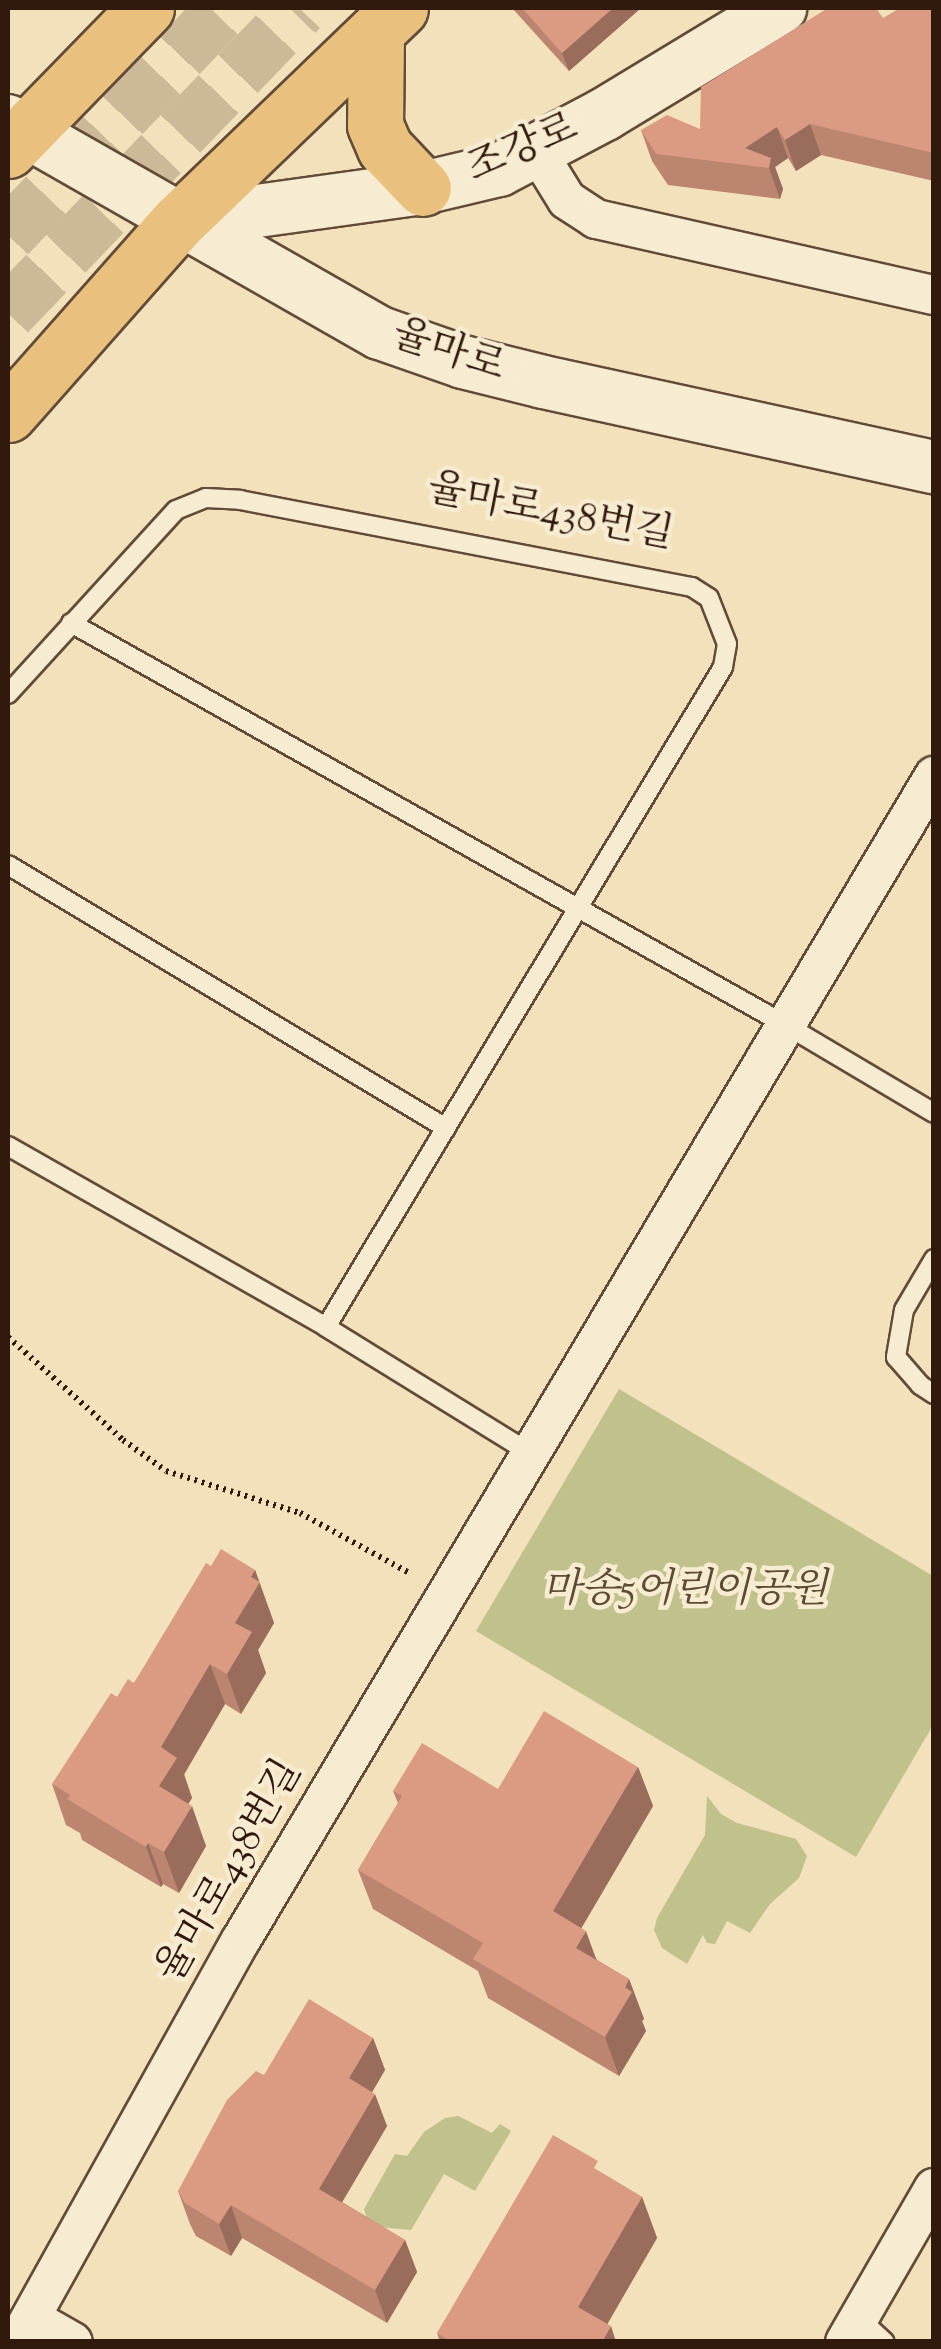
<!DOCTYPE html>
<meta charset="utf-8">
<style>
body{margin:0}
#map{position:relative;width:941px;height:2349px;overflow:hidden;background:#f2e1ba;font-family:"Sorts Mill Goudy","Noto Serif KR",serif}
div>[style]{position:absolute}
.green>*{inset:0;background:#c0c18c}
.primary-tunnel>*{height:55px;margin-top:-27.5px;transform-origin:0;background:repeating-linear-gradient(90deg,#ccb997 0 55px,transparent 0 83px)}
.path>*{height:6px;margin-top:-3px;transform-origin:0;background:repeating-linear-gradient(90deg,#32190d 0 2.5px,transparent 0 7.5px)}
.roads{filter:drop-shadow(2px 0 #624b38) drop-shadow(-2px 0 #624b38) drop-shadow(0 2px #624b38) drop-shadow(0 -2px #624b38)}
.lane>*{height:18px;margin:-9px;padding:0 9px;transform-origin:9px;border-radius:9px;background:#f7ecd2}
.street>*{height:38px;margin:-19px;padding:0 19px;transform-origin:19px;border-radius:19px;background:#f7ecd2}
.secondary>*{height:52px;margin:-26px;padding:0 26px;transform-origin:26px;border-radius:26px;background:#f7ecd2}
.primary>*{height:55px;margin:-27.5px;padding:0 27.5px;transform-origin:27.5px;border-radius:27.5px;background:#e9c07d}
.wall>*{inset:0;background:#bc8570}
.shaded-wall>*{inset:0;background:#996c5b}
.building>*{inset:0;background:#db9b82}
span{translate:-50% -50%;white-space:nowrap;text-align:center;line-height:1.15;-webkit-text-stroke:9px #f7ecd2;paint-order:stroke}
.street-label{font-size:40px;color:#32190d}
.park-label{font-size:40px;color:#5d4b33;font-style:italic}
.frame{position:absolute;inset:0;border:10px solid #32190d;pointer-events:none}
</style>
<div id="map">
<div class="green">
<i style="clip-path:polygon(619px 1389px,933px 1576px,933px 1725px,856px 1857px,476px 1631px)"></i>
<i style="clip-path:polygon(707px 1796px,721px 1814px,737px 1823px,796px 1839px,807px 1856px,799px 1878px,770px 1904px,750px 1933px,727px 1921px,715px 1944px,707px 1943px,703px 1935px,687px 1964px,662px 1948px,654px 1930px,657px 1918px,705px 1835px)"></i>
<i style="clip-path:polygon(458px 2116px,492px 2133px,500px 2124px,511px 2131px,475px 2191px,444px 2174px,411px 2230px,369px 2226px,364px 2209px,395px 2154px,407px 2156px,424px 2132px,445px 2118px)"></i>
</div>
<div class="primary-tunnel">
<i style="left:8px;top:235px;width:313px;rotate:-46.4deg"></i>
<i style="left:8px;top:313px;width:422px;rotate:-46.2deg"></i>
</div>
<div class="path">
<i style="left:8px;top:1337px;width:154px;rotate:41.8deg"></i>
<i style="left:123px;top:1440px;width:53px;rotate:35.8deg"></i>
<i style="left:166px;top:1471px;width:140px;rotate:17.4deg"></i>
<i style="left:300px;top:1513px;width:124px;rotate:28.8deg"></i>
</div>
<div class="roads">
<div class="lane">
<i style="left:71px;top:623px;width:820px;rotate:29.35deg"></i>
<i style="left:786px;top:1025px;width:172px;rotate:30.7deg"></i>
<i style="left:8px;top:694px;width:249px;rotate:-47.6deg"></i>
<i style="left:176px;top:510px;width:32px;rotate:-22deg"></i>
<i style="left:206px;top:498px;width:34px;rotate:3deg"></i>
<i style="left:240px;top:500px;width:460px;rotate:10.9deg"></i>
<i style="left:692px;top:587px;width:20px;rotate:33deg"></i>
<i style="left:709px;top:598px;width:49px;rotate:68.6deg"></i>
<i style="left:727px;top:644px;width:23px;rotate:100deg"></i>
<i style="left:723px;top:667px;width:770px;rotate:121.03deg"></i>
<i style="left:8px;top:865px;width:511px;rotate:30.98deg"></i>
<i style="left:8px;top:1146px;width:366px;rotate:29.6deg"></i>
<i style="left:326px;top:1327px;width:242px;rotate:31.7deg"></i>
<i style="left:934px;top:1259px;width:59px;rotate:120.5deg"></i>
<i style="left:904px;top:1310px;width:48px;rotate:99.7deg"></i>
<i style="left:896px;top:1357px;width:37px;rotate:49deg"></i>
<i style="left:920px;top:1385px;width:17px;rotate:33deg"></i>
<i style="left:859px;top:2318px;width:35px;rotate:43deg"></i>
</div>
<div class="street">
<i style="left:536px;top:150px;width:59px;rotate:58.2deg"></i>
<i style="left:567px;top:200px;width:35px;rotate:33deg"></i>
<i style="left:596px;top:219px;width:346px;rotate:12.7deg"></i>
<i style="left:31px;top:2318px;width:48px;rotate:29.7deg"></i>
<i style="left:17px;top:2342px;width:460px;rotate:-60.9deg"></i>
<i style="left:241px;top:1940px;width:1355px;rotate:-59.23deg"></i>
<i style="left:845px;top:2342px;width:178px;rotate:-60deg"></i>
</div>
<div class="secondary">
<i style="left:8px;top:121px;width:428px;rotate:29.7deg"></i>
<i style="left:380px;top:333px;width:88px;rotate:19.3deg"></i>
<i style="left:463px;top:362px;width:82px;rotate:14deg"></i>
<i style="left:543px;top:382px;width:400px;rotate:12.3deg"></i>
<i style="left:178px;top:222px;width:247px;rotate:-7.9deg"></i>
<i style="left:423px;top:188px;width:78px;rotate:-13.3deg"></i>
<i style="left:499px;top:170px;width:120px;rotate:-27.8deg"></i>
<i style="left:605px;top:114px;width:205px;rotate:-31.2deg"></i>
</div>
<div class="primary">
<i style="left:376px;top:35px;width:90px;rotate:90.6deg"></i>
<i style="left:375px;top:125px;width:25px;rotate:67deg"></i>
<i style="left:385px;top:148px;width:55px;rotate:46.5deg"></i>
<i style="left:8px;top:150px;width:198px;rotate:-45.8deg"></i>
<i style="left:8px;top:414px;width:256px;rotate:-48.5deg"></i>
<i style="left:178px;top:222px;width:308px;rotate:-43.9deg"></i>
</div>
</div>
<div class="wall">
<i style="clip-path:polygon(512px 8px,641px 8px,569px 71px)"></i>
<i style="clip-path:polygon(934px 8px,934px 181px,821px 155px,796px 171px,788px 158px,775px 167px,783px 189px,780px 199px,668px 185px,652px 161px,641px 130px,700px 129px,883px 18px)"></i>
<i style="clip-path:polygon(211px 1566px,255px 1570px,274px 1623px,258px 1650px,266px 1673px,241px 1714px,225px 1704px,184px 1775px,192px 1798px,188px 1804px,206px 1846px,179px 1893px,163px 1884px,161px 1887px,82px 1840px,80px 1833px,66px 1825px,52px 1784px,117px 1697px,134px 1683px)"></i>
<i style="clip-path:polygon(638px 1767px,653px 1806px,581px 1928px,597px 1960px,629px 1979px,644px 2019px,642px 2021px,646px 2031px,619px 2076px,488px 1998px,478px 1971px,373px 1909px,358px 1870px,398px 1803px,393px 1791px,498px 1789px)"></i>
<i style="clip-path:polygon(373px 2038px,385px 2070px,372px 2092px,387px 2126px,342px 2202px,405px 2240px,417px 2272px,387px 2323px,242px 2238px,231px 2256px,196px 2236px,190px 2224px,178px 2191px,264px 2075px)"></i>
<i style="clip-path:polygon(602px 2173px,642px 2197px,657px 2238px,607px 2324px,616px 2342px,440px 2342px,437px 2333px)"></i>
</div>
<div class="shaded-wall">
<i style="clip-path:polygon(613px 8px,641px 8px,569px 71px,562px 53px)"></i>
<i style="clip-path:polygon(810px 124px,821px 155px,796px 171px,785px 140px)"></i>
<i style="clip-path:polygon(777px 127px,788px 158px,775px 167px,783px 189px,780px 199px,769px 168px,745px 148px)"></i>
<i style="clip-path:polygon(255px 1570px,274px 1623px,258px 1650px,266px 1673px,241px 1714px,227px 1674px,235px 1623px,251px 1577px)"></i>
<i style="clip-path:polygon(210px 1664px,225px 1704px,184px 1774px,192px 1798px,174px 1826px,159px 1786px,161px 1747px)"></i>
<i style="clip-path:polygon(638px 1767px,653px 1806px,568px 1951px,553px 1911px)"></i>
<i style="clip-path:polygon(192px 1806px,206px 1846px,179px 1893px,164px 1852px)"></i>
<i style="clip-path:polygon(148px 1843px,163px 1884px,161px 1887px,146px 1847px)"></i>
<i style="clip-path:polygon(586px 1931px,600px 1970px,576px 1948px)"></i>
<i style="clip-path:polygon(629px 1979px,644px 2019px,642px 2021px,646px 2031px,619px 2076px,605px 2037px)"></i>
<i style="clip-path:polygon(373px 2038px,385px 2070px,361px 2111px,349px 2078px)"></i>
<i style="clip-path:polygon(375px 2094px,387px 2126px,331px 2221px,319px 2189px)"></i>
<i style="clip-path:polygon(642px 2197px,657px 2238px,597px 2342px,578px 2307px)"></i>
<i style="clip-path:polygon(231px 2205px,242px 2238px,231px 2256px,219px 2224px)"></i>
<i style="clip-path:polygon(405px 2240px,417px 2272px,387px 2323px,375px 2290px)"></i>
<i style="clip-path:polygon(611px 2326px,616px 2342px,602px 2342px)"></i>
</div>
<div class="building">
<i style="clip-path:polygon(522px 8px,613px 8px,562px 53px)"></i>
<i style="clip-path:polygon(828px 8px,876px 8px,883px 18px,900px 8px,934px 8px,934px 153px,810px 124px,785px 140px,777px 127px,745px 148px,771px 158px,769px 168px,656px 154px,641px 130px,667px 115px,700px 129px,701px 87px)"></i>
<i style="clip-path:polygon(221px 1549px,255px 1570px,251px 1577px,260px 1582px,235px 1623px,252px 1632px,227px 1674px,210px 1664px,161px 1747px,177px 1758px,159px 1786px,192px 1806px,164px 1852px,148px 1843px,146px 1847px,67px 1799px,70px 1795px,52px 1784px,111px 1693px,117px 1697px,128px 1679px,134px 1683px,206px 1563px,211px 1566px)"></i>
<i style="clip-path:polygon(544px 1711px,638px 1767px,553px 1911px,586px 1931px,576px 1948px,629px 1979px,625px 1987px,632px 1992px,605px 2037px,473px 1959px,483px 1943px,358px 1870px,402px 1796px,393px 1791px,422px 1743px,498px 1789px)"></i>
<i style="clip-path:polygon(309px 1999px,373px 2038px,349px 2078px,375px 2094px,319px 2189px,405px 2240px,375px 2290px,231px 2205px,219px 2224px,185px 2203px,178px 2191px,227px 2100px,256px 2071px,264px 2075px)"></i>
<i style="clip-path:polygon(553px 2135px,598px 2161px,594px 2168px,642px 2197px,578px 2307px,611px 2326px,602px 2342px,451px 2342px,437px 2333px)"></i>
</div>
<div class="street-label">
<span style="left:523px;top:150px;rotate:-23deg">조강로</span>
<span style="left:448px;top:353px;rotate:18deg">율마로</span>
<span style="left:550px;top:514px;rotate:11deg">율마로438번길</span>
<span style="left:231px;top:1872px;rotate:-60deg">율마로438번길</span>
</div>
<div class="park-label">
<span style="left:685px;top:1592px">마송5어린이공원</span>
</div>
<div class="frame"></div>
</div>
